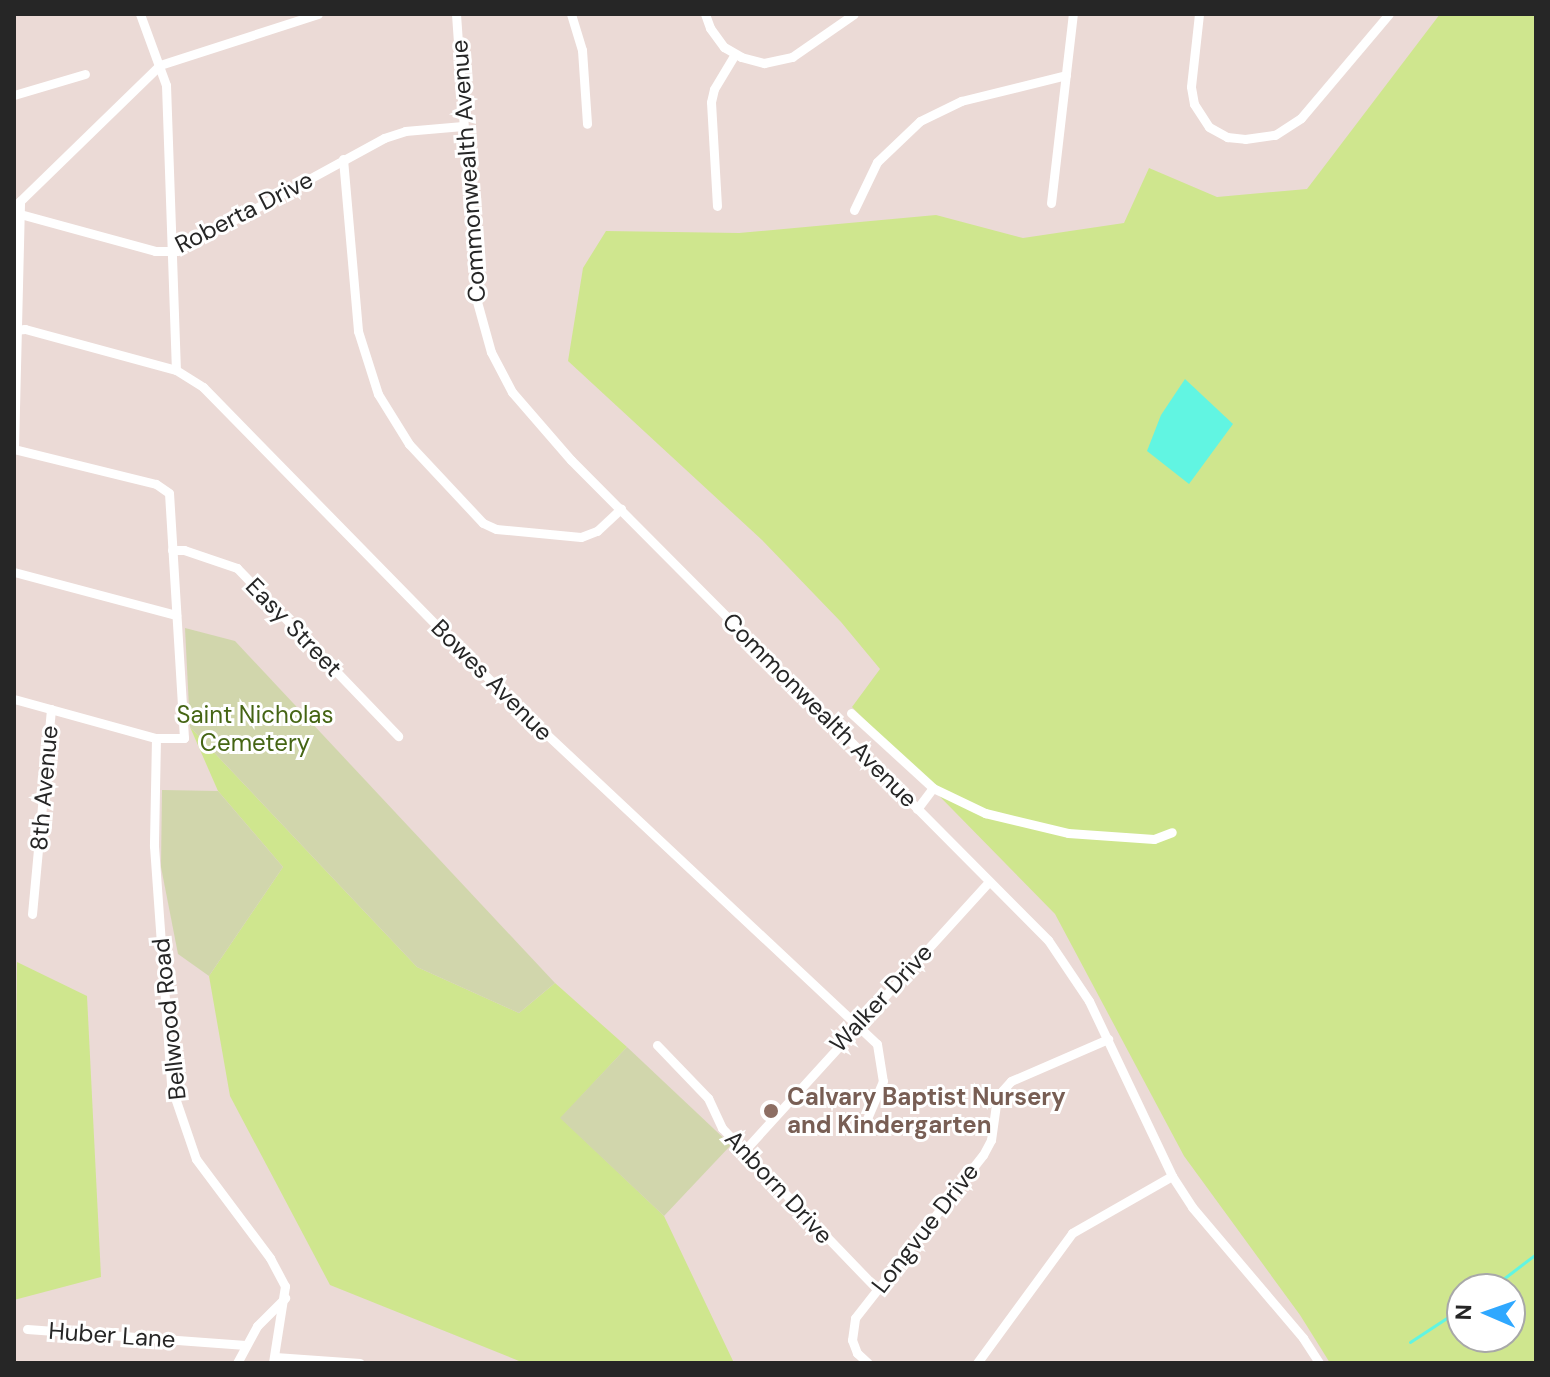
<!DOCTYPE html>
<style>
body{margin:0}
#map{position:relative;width:1550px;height:1377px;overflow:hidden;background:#ebdad6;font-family:"DM Sans",sans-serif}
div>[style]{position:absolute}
.green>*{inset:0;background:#cfe68e}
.cemetery>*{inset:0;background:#d1d6ac}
.water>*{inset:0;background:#61f5e2}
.stream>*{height:3px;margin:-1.5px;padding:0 1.5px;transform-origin:1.5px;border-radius:1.5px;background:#61f5e2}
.minor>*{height:9px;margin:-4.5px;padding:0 4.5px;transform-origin:4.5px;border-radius:4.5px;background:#fff}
.dots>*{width:22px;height:22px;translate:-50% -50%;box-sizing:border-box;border:4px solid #fff;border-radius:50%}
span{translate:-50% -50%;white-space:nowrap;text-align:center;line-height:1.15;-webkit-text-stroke:6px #fff;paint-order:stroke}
.street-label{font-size:24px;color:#262626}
.park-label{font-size:24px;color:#456514}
.education-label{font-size:24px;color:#785e54;font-weight:700}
.left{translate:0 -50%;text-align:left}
.frame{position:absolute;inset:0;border:16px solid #262626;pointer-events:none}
.north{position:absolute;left:1446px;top:1273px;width:80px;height:80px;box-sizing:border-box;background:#fff;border:2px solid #a8a8a8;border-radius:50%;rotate:272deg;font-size:22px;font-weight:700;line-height:32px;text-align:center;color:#262626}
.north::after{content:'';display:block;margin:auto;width:28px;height:36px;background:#2fa8ff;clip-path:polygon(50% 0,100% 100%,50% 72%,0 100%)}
</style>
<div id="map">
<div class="green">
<i style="clip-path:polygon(evenodd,1440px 14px,1536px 14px,1536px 1363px,1330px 1363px,1300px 1315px,1184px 1156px,1055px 914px,852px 707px,880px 669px,841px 622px,762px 540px,568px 361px,583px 268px,606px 231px,739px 233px,936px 215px,1023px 238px,1124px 223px,1149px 168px,1217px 197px,1307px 189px,1440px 14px,1462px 1289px,1510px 1289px,1510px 1337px,1462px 1337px,1462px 1289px)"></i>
<i style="clip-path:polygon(190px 727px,417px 967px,519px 1013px,555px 983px,627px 1047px,561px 1118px,664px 1216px,734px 1363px,524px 1363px,330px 1285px,230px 1096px,209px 976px,283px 867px,218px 791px)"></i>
<i style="clip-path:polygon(17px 962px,87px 996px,101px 1277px,14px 1300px)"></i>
</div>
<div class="cemetery">
<i style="clip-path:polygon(185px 628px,235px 641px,555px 983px,519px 1013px,417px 967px,190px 727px)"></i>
<i style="clip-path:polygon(162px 790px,218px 791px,283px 867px,209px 976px,178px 954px,161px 867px)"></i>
<i style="clip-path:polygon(627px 1047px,731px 1145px,664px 1216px,560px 1118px)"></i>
</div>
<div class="water">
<i style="clip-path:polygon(1185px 379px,1233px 424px,1189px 484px,1147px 451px,1161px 415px)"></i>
</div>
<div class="stream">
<i style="left:1490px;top:1289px;width:58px;rotate:-37.3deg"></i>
<i style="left:1410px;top:1342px;width:62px;rotate:-33.2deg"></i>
</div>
<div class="minor">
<i style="left:140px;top:14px;width:76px;rotate:69.9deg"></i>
<i style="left:166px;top:85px;width:285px;rotate:88deg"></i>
<i style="left:456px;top:14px;width:285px;rotate:86deg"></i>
<i style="left:476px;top:298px;width:56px;rotate:74.5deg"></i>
<i style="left:491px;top:352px;width:45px;rotate:62.3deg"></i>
<i style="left:512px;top:392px;width:90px;rotate:49.1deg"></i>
<i style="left:571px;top:460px;width:677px;rotate:45.18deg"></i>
<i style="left:1048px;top:940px;width:73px;rotate:56.1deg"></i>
<i style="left:1089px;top:1001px;width:194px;rotate:64.6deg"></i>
<i style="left:1172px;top:1176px;width:37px;rotate:57deg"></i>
<i style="left:1192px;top:1207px;width:172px;rotate:49.7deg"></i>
<i style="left:1303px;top:1338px;width:30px;rotate:57deg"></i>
<i style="left:571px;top:14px;width:38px;rotate:73deg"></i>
<i style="left:582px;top:50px;width:74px;rotate:86.1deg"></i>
<i style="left:705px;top:14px;width:15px;rotate:70deg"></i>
<i style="left:710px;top:28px;width:24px;rotate:54deg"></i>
<i style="left:724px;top:47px;width:20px;rotate:30deg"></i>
<i style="left:741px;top:57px;width:24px;rotate:15deg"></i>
<i style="left:764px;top:63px;width:29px;rotate:-12deg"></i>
<i style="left:792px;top:57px;width:75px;rotate:-34.7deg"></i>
<i style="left:1199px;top:14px;width:73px;rotate:96.3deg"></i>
<i style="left:1191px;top:87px;width:17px;rotate:80deg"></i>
<i style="left:1194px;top:104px;width:27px;rotate:57deg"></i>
<i style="left:1209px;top:127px;width:21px;rotate:29deg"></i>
<i style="left:1227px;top:137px;width:18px;rotate:6deg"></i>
<i style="left:1245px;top:139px;width:30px;rotate:-8deg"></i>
<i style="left:1275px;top:135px;width:31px;rotate:-33deg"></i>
<i style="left:1301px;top:118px;width:136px;rotate:-49.8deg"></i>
<i style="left:14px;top:95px;width:74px;rotate:-16.5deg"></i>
<i style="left:343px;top:159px;width:173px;rotate:85deg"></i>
<i style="left:358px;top:331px;width:66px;rotate:72.4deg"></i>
<i style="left:378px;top:394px;width:59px;rotate:58.2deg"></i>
<i style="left:409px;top:444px;width:108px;rotate:46.9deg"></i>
<i style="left:483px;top:523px;width:14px;rotate:25deg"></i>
<i style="left:496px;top:529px;width:85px;rotate:5.4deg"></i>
<i style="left:581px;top:537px;width:17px;rotate:-21deg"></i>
<i style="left:597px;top:531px;width:33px;rotate:-43deg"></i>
<i style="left:1051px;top:203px;width:190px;rotate:-83.4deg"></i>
<i style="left:17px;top:204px;width:199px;rotate:-44.2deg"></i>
<i style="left:160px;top:65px;width:166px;rotate:-17.9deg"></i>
<i style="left:717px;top:206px;width:104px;rotate:-93.3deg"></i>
<i style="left:711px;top:102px;width:13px;rotate:-77deg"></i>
<i style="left:714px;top:89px;width:41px;rotate:-59deg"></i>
<i style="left:854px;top:210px;width:53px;rotate:-64.4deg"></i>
<i style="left:877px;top:162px;width:59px;rotate:-43.6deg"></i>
<i style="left:920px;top:121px;width:46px;rotate:-26deg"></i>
<i style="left:961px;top:101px;width:108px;rotate:-13.9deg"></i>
<i style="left:20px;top:214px;width:140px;rotate:15.3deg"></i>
<i style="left:155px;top:251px;width:22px"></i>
<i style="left:177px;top:251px;width:236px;rotate:-28.6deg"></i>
<i style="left:384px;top:138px;width:22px;rotate:-18deg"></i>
<i style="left:405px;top:131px;width:58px;rotate:-4.9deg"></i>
<i style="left:14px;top:330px;width:11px;rotate:-5deg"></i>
<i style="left:25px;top:329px;width:156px;rotate:15.2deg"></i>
<i style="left:176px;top:370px;width:32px;rotate:32deg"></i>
<i style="left:203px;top:387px;width:437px;rotate:45.6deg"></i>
<i style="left:509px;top:699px;width:504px;rotate:43.15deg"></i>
<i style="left:877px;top:1044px;width:37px;rotate:81deg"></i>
<i style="left:883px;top:1081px;width:43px;rotate:113deg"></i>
<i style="left:172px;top:550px;width:12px"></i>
<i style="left:184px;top:550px;width:56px;rotate:18.8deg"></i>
<i style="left:237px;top:568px;width:233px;rotate:46.2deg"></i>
<i style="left:14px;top:572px;width:168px;rotate:14.9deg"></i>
<i style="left:14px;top:699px;width:147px;rotate:15.4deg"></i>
<i style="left:156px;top:738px;width:28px"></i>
<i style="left:184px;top:738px;width:245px;rotate:-93.5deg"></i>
<i style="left:169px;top:493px;width:16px;rotate:-145deg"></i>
<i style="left:156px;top:484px;width:146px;rotate:-166.2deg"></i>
<i style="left:14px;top:449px;width:248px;rotate:-88.6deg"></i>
<i style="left:851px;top:713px;width:111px;rotate:42.4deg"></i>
<i style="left:156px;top:738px;width:108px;rotate:91.1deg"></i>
<i style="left:154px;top:846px;width:241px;rotate:85.9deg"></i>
<i style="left:171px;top:1086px;width:77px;rotate:71.1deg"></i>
<i style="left:196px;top:1159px;width:124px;rotate:53.2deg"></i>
<i style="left:270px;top:1258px;width:32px;rotate:62deg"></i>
<i style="left:285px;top:1286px;width:78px;rotate:98.9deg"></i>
<i style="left:917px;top:809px;width:26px;rotate:-53deg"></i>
<i style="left:933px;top:788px;width:58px;rotate:25.7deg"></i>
<i style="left:985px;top:813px;width:85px;rotate:13.5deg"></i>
<i style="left:1068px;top:833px;width:86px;rotate:4deg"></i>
<i style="left:1154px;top:839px;width:19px;rotate:-21deg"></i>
<i style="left:32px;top:914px;width:206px;rotate:-84.7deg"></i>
<i style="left:657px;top:1045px;width:74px;rotate:46.1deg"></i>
<i style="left:708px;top:1098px;width:33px;rotate:65deg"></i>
<i style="left:722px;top:1128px;width:222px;rotate:46.1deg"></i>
<i style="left:743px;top:1152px;width:365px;rotate:-47.7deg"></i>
<i style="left:27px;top:1329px;width:219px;rotate:4.2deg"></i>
<i style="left:275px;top:1357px;width:85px;rotate:4deg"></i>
<i style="left:237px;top:1363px;width:42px;rotate:-61.6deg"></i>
<i style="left:257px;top:1326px;width:40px;rotate:-45deg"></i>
<i style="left:868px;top:1363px;width:15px;rotate:-138deg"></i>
<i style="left:857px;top:1353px;width:14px;rotate:-111deg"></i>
<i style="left:852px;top:1340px;width:22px;rotate:-82deg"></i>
<i style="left:855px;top:1318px;width:207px;rotate:-51.9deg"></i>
<i style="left:983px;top:1155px;width:17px;rotate:-62deg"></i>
<i style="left:991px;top:1140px;width:36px;rotate:-82deg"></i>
<i style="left:996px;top:1104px;width:14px;rotate:-65deg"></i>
<i style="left:1002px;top:1091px;width:13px;rotate:-48deg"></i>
<i style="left:1011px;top:1081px;width:106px;rotate:-23.4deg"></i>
<i style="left:977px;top:1363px;width:161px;rotate:-53.8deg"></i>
<i style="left:1072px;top:1233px;width:115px;rotate:-29.7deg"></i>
</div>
<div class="dots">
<i style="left:771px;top:1111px;background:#8d6e63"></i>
</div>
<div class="street-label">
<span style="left:468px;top:171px;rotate:-94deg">Commonwealth Avenue</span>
<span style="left:244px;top:212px;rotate:-27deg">Roberta Drive</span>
<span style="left:294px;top:627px;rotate:46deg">Easy Street</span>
<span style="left:492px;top:680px;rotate:45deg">Bowes Avenue</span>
<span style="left:820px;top:710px;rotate:45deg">Commonwealth Avenue</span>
<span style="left:44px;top:788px;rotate:-85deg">8th Avenue</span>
<span style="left:881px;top:998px;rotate:-47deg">Walker Drive</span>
<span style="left:169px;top:1019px;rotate:-96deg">Bellwood Road</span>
<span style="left:779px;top:1187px;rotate:47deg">Anborn Drive</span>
<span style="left:925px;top:1228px;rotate:-52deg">Longvue Drive</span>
<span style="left:112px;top:1335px;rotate:4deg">Huber Lane</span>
</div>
<div class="park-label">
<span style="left:255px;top:729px">Saint Nicholas<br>Cemetery</span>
</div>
<div class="education-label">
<span class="left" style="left:787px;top:1111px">Calvary Baptist Nursery<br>and Kindergarten</span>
</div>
<div class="frame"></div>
<div class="north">N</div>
</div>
